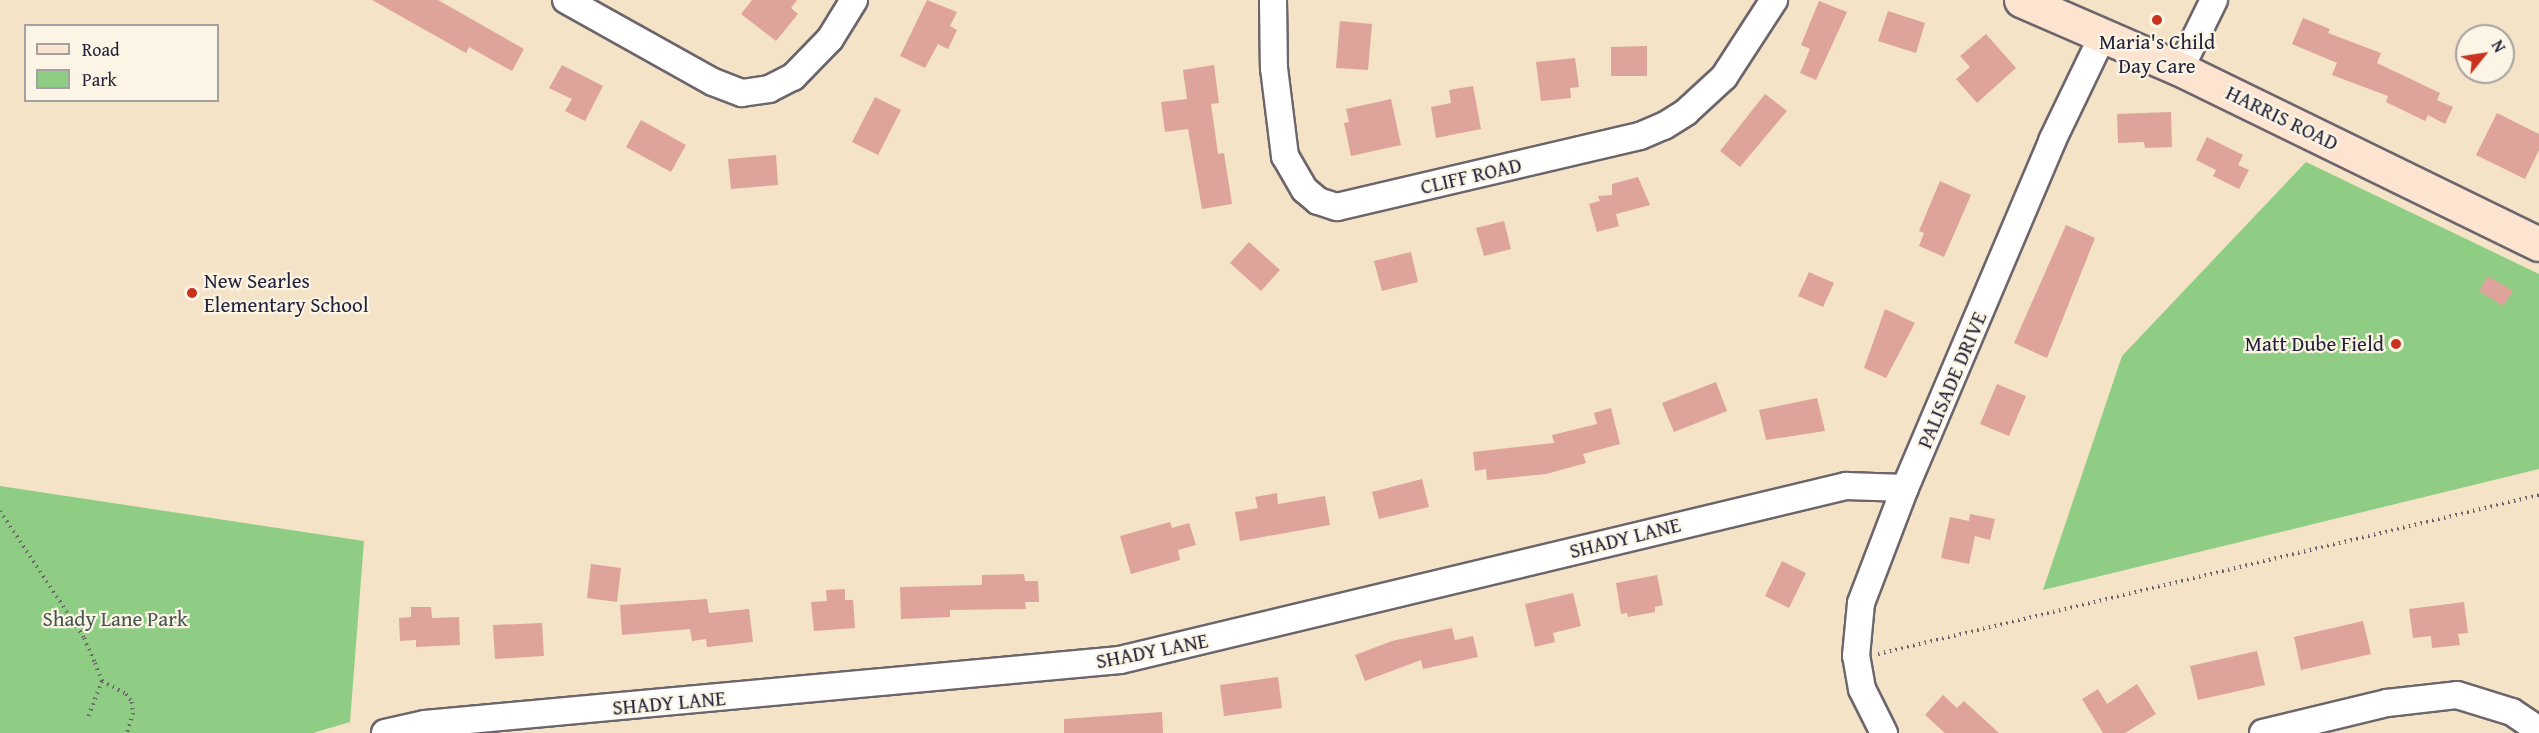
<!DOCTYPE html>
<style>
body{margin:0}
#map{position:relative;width:2539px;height:733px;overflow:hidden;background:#f4e3c7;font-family:"Gentium Book Plus",serif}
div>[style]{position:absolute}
.green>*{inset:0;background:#8fcd84}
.building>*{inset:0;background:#dea39b}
.path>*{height:4px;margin-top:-2px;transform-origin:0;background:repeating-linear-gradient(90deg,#6c666c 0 1.5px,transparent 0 6px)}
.roads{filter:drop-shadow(2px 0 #6c666c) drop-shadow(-2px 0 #6c666c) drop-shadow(0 2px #6c666c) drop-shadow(0 -2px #6c666c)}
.street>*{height:26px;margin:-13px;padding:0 13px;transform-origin:13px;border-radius:13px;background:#fff}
.secondary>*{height:33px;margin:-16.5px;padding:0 16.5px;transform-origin:16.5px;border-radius:16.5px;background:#fde4d1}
.dots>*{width:16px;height:16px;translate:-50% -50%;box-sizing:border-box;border:3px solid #fcf5e5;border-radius:50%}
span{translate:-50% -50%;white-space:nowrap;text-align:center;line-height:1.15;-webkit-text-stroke:4.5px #fcf5e5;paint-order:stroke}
.poi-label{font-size:21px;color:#22223b}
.left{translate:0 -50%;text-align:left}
.right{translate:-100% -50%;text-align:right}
.street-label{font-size:21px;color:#22223b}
.park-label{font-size:21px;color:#435551}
.legend{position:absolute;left:24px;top:24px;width:195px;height:78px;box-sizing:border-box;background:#fcf5e5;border:2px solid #a5a1a1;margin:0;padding:8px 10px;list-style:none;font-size:18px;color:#22223b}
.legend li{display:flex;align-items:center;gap:12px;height:30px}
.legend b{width:30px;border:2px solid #a5a1a1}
.north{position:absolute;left:2455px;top:24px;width:60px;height:60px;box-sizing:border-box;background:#fcf5e5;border:2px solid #a5a1a1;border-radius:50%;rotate:60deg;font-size:16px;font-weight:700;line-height:24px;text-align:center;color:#22223b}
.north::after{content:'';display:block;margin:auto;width:21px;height:27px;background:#c8321e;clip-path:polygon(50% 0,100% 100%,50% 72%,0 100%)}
</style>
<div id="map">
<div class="green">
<i style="clip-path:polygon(2306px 162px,2539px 274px,2539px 469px,2043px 590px,2122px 356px)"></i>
<i style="clip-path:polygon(0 486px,364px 541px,350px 722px,313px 733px,0 733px)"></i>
</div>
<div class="building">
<i style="clip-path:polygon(372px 0,438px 0,524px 49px,512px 71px,469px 47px,466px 53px)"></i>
<i style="clip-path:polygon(752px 0,797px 0,791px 8px,798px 14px,776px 41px,741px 14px)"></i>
<i style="clip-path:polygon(927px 0,957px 12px,950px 26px,957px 30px,948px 49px,938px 44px,925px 68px,900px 56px)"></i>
<i style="clip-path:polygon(1819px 1px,1847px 12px,1816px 80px,1800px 73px,1810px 49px,1801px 45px)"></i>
<i style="clip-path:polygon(1888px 11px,1925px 23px,1916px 53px,1878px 41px)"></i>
<i style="clip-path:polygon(2303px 18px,2330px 29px,2328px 33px,2381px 53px,2377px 63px,2440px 93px,2437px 100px,2453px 107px,2445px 124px,2428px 115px,2425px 121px,2386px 102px,2388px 96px,2332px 75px,2337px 63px,2292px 44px)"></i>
<i style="clip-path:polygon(1340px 21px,1372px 24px,1368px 70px,1336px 68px)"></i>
<i style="clip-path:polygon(1986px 34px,2016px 68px,1977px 103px,1956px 79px,1970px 67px,1960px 56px)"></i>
<i style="clip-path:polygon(1647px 46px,1647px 76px,1611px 76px,1611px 47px)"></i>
<i style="clip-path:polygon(1575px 58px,1579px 87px,1570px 88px,1571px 98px,1541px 101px,1536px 62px)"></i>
<i style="clip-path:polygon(562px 65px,603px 86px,585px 121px,565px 111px,572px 99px,549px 88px)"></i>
<i style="clip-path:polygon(1214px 65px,1219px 103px,1211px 104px,1218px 154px,1224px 153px,1232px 204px,1202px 209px,1188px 129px,1165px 132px,1161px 102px,1187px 99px,1183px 70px)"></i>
<i style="clip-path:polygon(1473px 86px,1481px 129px,1436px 138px,1431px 107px,1451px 103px,1449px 90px)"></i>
<i style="clip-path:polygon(1765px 94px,1787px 111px,1740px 167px,1720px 151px)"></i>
<i style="clip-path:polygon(875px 97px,901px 110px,878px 155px,852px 142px)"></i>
<i style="clip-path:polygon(1391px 99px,1401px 145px,1351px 156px,1344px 123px,1349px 122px,1346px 109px)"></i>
<i style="clip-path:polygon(2171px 112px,2172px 147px,2145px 148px,2144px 142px,2118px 143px,2117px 114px)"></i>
<i style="clip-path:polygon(2497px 113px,2539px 134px,2539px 150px,2525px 179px,2476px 155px)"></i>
<i style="clip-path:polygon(641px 120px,686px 145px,671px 172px,626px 147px)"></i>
<i style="clip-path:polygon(2207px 137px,2243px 155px,2238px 165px,2249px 170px,2239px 189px,2213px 176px,2216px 170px,2196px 160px)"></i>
<i style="clip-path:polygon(776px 155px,778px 185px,731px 189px,728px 159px)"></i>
<i style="clip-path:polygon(1638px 177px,1650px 205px,1616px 214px,1619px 226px,1597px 232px,1589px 204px,1600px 201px,1598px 196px,1612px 195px,1612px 184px)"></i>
<i style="clip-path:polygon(1940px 181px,1971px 195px,1944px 257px,1919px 246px,1924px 233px,1919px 231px)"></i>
<i style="clip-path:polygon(1504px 221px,1511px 249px,1484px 256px,1476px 228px)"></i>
<i style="clip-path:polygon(2066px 225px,2095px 238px,2047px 358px,2014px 343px)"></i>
<i style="clip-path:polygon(1249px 242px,1280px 270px,1261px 291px,1230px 263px)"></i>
<i style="clip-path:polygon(1411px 252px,1418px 282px,1382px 291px,1374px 261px)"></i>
<i style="clip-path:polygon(1809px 272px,1834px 283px,1823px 307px,1798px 296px)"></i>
<i style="clip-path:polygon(2488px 276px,2513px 291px,2503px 306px,2479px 291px)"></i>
<i style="clip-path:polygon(1885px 309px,1915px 323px,1886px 378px,1864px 368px)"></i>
<i style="clip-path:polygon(1716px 382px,1727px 411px,1674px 432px,1662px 403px)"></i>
<i style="clip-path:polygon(1997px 384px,2026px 396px,2009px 436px,1980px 424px)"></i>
<i style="clip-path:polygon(1817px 398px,1825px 431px,1766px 440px,1759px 410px)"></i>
<i style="clip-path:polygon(1611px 408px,1620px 444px,1583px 454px,1586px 463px,1546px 474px,1487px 480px,1486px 469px,1475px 471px,1473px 452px,1554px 443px,1552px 435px,1597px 424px,1594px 413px)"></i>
<i style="clip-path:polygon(1422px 479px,1429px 507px,1379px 519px,1372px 492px)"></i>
<i style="clip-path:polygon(1277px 493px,1278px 504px,1325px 496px,1330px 525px,1240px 541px,1235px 512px,1258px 508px,1255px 497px)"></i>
<i style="clip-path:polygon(1970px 514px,1995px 519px,1990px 540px,1975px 536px,1969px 564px,1941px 558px,1950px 517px,1969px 521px)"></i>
<i style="clip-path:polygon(1170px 522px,1172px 528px,1189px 523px,1196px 545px,1178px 550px,1180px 560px,1131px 574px,1120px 536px)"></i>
<i style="clip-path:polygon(1782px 561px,1806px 573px,1789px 608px,1765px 596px)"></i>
<i style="clip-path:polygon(591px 564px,621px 568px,617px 602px,587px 598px)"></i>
<i style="clip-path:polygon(1024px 574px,1025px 581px,1038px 581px,1039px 602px,1025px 602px,1026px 609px,950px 610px,950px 617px,901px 619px,900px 587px,982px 585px,982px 575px)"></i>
<i style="clip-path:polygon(1657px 575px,1663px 605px,1655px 607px,1655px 612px,1628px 617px,1627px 613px,1621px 614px,1616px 583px)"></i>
<i style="clip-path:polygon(845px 589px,845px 600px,853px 600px,855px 628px,814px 631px,811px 602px,827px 601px,826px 590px)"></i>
<i style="clip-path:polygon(1573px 593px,1581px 626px,1553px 633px,1555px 642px,1535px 647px,1525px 604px)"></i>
<i style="clip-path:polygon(707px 599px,709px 613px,749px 609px,753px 642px,707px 647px,706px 639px,692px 641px,690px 629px,622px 635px,620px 605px)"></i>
<i style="clip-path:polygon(2464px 602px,2468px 633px,2458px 634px,2460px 645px,2432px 648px,2431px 636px,2413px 638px,2409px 609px)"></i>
<i style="clip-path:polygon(411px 607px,431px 607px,432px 618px,459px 617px,460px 645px,416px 647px,416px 640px,400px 641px,399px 618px,411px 617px)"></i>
<i style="clip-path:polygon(2363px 621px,2371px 654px,2301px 670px,2294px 637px)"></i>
<i style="clip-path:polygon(542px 623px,544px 656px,495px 659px,493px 625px)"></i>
<i style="clip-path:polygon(1452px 628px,1455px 640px,1473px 636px,1478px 657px,1423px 669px,1421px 660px,1365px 681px,1355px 655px,1392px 641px)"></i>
<i style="clip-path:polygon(2257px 651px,2265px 685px,2198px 700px,2190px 666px)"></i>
<i style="clip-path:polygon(1278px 677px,1282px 708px,1224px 716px,1220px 685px)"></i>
<i style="clip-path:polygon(2137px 684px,2156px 714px,2125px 733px,2103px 733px,2082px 699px,2098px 689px,2107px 704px)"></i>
<i style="clip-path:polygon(1943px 695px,1957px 708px,1964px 701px,1999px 733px,1945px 733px,1925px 715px)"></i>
<i style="clip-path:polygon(1162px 712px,1163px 733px,1064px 733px,1064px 719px)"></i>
</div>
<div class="path">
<i style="left:0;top:511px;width:152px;rotate:56.5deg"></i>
<i style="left:84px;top:638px;width:27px;rotate:66deg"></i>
<i style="left:95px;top:663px;width:19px;rotate:69deg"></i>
<i style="left:102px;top:681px;width:39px;rotate:111deg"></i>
<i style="left:1878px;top:654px;width:680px;rotate:-13.53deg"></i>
<i style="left:102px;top:681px;width:27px;rotate:28deg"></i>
<i style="left:126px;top:694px;width:10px;rotate:53deg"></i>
<i style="left:132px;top:702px;width:11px;rotate:85deg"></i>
<i style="left:133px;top:713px;width:21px;rotate:107deg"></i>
</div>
<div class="roads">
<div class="street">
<i style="left:566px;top:0;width:168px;rotate:29.2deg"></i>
<i style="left:713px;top:82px;width:31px;rotate:21deg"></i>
<i style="left:742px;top:93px;width:27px;rotate:-8deg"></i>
<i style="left:769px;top:89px;width:27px;rotate:-27deg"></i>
<i style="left:793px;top:77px;width:53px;rotate:-45.8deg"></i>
<i style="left:830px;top:39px;width:46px;rotate:-58.4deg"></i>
<i style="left:1273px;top:0;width:68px;rotate:89.2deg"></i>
<i style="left:1274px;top:68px;width:89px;rotate:82.9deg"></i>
<i style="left:1285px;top:156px;width:39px;rotate:60deg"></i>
<i style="left:1305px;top:190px;width:17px;rotate:40deg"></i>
<i style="left:1318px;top:201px;width:20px;rotate:18deg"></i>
<i style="left:1337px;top:207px;width:311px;rotate:-13.2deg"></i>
<i style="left:1640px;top:136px;width:26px;rotate:-23deg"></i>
<i style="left:1664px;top:126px;width:26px;rotate:-32deg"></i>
<i style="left:1686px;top:112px;width:52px;rotate:-42.6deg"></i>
<i style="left:1724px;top:77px;width:92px;rotate:-57deg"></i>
<i style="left:2180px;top:69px;width:77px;rotate:-63.8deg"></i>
<i style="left:385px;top:733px;width:41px;rotate:-12.7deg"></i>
<i style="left:425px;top:724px;width:698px;rotate:-5.26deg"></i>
<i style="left:1120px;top:660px;width:747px;rotate:-13.48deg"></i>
<i style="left:1846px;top:486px;width:59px;rotate:1.9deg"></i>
<i style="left:1884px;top:733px;width:49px;rotate:-116.6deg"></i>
<i style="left:1862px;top:689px;width:34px;rotate:-100deg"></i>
<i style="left:1856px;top:656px;width:53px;rotate:-84.6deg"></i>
<i style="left:1861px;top:603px;width:123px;rotate:-69.1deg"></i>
<i style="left:1905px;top:488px;width:377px;rotate:-67deg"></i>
<i style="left:2052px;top:141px;width:118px;rotate:-64.3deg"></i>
<i style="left:2263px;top:733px;width:128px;rotate:-13.6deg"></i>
<i style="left:2387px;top:703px;width:70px;rotate:-6.5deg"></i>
<i style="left:2457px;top:695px;width:58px;rotate:17.2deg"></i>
<i style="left:2512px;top:712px;width:32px;rotate:34deg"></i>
</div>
<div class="secondary">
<i style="left:2021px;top:0;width:173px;rotate:23.5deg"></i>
<i style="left:2180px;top:69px;width:399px;rotate:26deg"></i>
</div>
</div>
<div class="dots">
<i style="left:2157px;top:20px;background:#c8321e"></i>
<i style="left:192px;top:293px;background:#c8321e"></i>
<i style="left:2396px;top:344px;background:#c8321e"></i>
</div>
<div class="poi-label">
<span style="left:2157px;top:54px">Maria's Child<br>Day Care</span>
<span class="left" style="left:204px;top:293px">New Searles<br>Elementary School</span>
<span class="right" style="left:2384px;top:344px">Matt Dube Field</span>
</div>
<div class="street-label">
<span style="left:2282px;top:118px;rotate:26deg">HARRIS ROAD</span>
<span style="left:1471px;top:176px;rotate:-13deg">CLIFF ROAD</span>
<span style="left:1952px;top:380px;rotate:-67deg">PALISADE DRIVE</span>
<span style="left:1625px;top:538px;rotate:-14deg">SHADY LANE</span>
<span style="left:1152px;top:651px;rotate:-11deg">SHADY LANE</span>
<span style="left:669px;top:703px;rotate:-5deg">SHADY LANE</span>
</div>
<div class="park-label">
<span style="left:115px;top:619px">Shady Lane Park</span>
</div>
<ul class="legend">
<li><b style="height:8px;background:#fde4d1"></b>Road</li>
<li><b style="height:16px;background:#8fcd84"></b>Park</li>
</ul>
<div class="north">N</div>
</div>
